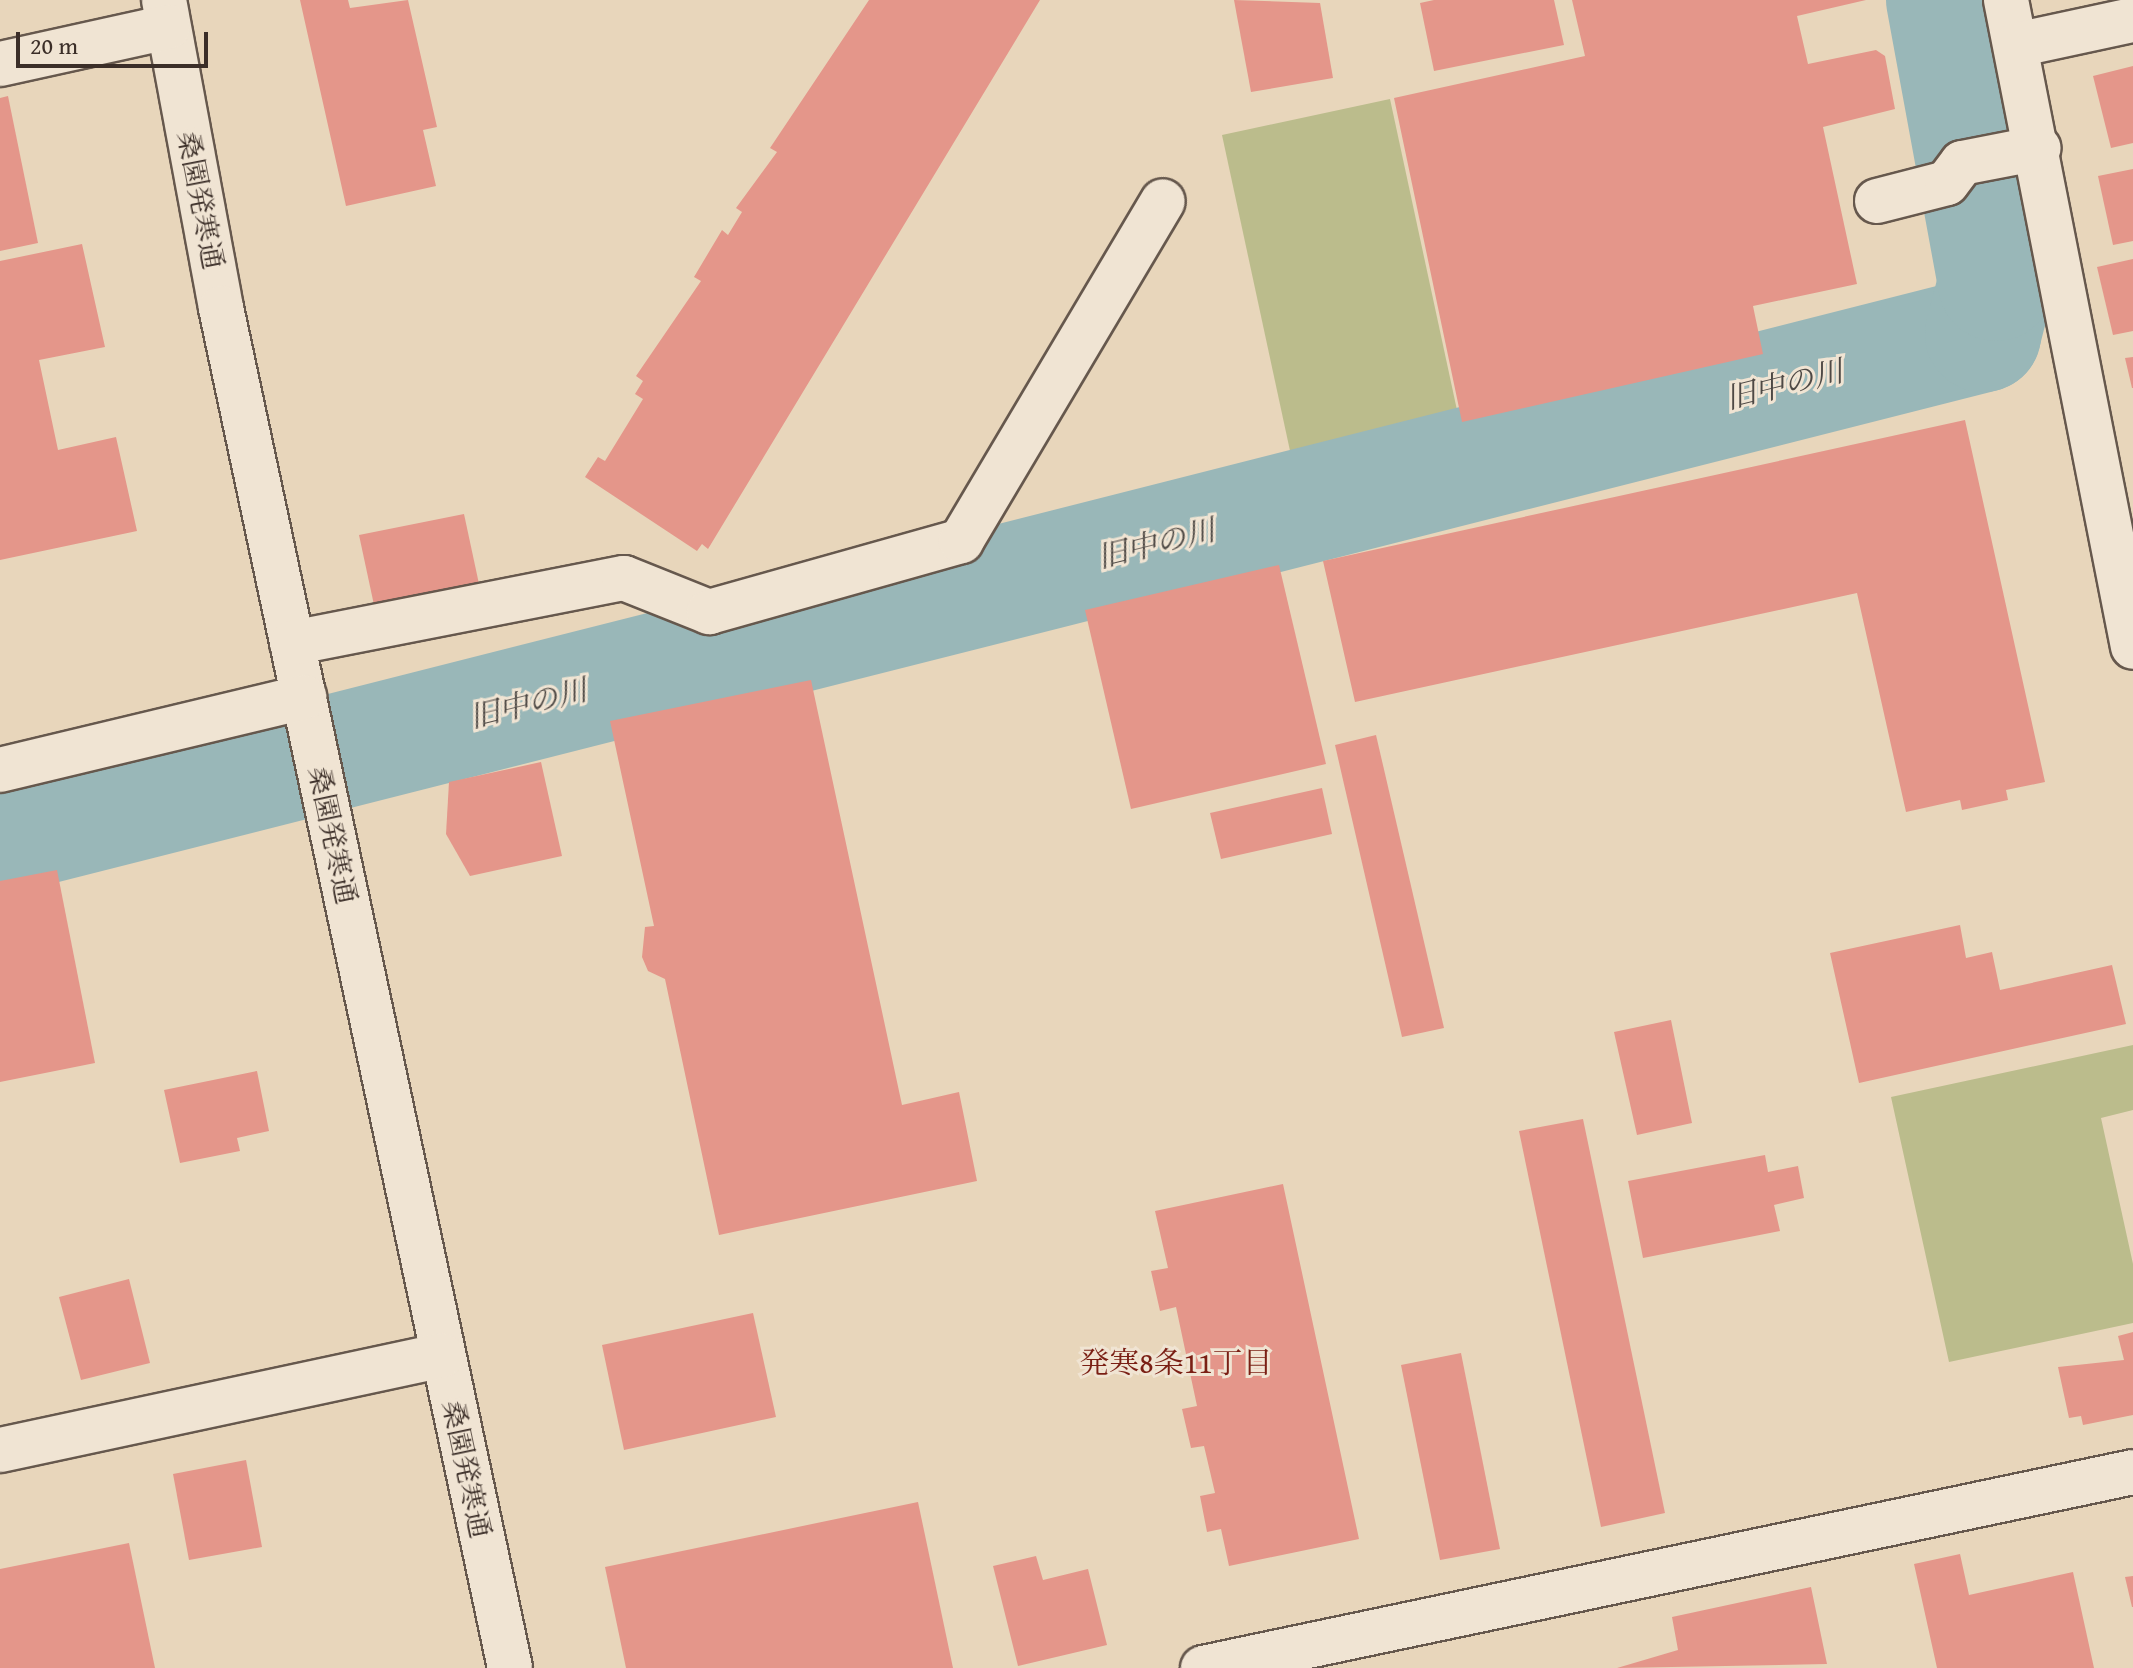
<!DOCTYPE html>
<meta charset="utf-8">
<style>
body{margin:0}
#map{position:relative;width:2133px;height:1668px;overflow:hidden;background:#e8d6bb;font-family:"Gentium Book Plus","Noto Serif JP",serif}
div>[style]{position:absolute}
.green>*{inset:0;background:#bbbc8c}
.river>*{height:116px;margin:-58px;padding:0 58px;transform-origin:58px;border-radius:58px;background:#99b7b8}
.building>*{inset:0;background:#e4968a}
.roads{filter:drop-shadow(2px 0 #66584d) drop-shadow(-2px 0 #66584d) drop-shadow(0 2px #66584d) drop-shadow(0 -2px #66584d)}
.minor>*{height:44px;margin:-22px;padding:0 22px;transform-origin:22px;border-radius:22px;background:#f0e4d3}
span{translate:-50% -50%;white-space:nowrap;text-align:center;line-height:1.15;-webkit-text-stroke:6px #f0e4d3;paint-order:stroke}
.street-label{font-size:28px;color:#3b2e28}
.water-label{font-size:30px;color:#4e4945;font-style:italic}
.neighbourhood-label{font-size:30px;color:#7a1f14}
.scale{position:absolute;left:16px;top:32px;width:192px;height:36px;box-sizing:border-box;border:4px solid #3b2e28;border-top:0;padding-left:10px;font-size:24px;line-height:28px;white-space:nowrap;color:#3b2e28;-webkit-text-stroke:6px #f0e4d3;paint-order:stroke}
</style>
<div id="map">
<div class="green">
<i style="clip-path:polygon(1390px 99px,1463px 438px,1295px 474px,1222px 135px)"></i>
<i style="clip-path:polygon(2133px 1045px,2133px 1110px,2101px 1118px,2133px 1264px,2133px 1323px,1949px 1362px,1891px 1097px)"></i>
</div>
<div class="river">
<i style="left:0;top:837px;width:2046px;rotate:-14.23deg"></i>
<i style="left:1983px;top:334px;width:53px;rotate:-75.7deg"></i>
<i style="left:1996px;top:283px;width:288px;rotate:-100.4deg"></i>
</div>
<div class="building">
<i style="clip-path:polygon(300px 0,348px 0,350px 8px,408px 0,437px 127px,423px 130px,436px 186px,346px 206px)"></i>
<i style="clip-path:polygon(869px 0,1040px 0,708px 549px,702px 544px,697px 551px,585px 477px,598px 457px,605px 461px,643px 399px,635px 394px,643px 381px,636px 376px,701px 281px,694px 277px,722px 230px,728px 235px,742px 212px,736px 208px,777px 152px,770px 148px)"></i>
<i style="clip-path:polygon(1234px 0,1320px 3px,1333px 78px,1251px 92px)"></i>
<i style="clip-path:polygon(1434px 0,1554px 0,1564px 45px,1434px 71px,1420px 3px)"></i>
<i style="clip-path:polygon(1572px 0,1866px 0,1797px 16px,1808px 64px,1876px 50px,1885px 56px,1895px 109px,1823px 127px,1857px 284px,1753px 306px,1763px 354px,1462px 422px,1394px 98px,1585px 56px)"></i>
<i style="clip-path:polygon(2133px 66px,2133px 143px,2111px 148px,2093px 76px)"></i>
<i style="clip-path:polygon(8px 96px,38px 243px,0 251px,0 98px)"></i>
<i style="clip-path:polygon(2133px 169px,2133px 241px,2113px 245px,2098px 176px)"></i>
<i style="clip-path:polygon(82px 244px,105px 347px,39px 360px,58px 450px,116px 437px,137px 531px,0 560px,0 261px)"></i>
<i style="clip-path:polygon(2133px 259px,2133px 331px,2113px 335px,2097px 267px)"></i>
<i style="clip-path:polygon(2133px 357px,2133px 388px,2132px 388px,2125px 358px)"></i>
<i style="clip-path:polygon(1965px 420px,2045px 782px,2006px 790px,2008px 800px,1962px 810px,1960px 800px,1906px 812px,1857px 593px,1355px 702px,1323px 561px)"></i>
<i style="clip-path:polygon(464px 514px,479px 584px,374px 605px,359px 535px)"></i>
<i style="clip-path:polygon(1279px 565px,1326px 764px,1131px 809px,1085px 610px)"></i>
<i style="clip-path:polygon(811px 680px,902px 1105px,959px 1092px,977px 1181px,719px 1235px,665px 979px,648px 971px,642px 957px,645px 927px,654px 926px,610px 721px)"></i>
<i style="clip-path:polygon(1376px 735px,1444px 1028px,1402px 1037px,1335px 745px)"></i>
<i style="clip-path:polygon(541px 762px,562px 856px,470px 876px,446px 834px,449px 782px)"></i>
<i style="clip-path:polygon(1322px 788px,1332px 834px,1221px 859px,1210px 813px)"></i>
<i style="clip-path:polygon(57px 870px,95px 1063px,0 1082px,0 881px)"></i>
<i style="clip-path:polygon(1960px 925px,1966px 958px,1992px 952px,2000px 990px,2112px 965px,2126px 1024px,1859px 1083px,1830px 953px)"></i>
<i style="clip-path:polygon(1671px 1020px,1692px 1123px,1637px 1135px,1614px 1032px)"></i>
<i style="clip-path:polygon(257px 1071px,269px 1131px,237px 1138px,240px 1151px,180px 1163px,164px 1090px)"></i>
<i style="clip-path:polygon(1583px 1119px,1665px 1513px,1601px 1527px,1519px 1131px)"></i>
<i style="clip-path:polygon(1765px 1155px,1768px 1172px,1798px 1166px,1804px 1198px,1774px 1205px,1780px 1231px,1643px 1258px,1628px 1181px)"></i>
<i style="clip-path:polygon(1283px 1184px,1359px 1539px,1229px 1566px,1221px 1529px,1207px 1532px,1200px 1496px,1215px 1493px,1204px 1446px,1191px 1448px,1182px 1409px,1197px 1406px,1176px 1307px,1160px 1311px,1151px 1271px,1168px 1268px,1155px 1211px)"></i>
<i style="clip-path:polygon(129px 1279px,150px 1363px,81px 1380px,59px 1297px)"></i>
<i style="clip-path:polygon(753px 1313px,776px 1417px,624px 1450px,602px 1345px)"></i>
<i style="clip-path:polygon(2133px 1332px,2133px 1415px,2083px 1425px,2081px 1416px,2069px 1418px,2058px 1367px,2124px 1360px,2118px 1336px)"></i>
<i style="clip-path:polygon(1461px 1353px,1500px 1549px,1440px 1560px,1401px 1365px)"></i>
<i style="clip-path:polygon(246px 1460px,262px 1547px,189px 1560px,173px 1474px)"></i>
<i style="clip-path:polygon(918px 1502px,953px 1668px,626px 1668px,605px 1567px)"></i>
<i style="clip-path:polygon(129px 1543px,155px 1668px,0 1668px,0 1569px)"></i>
<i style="clip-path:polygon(1960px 1554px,1969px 1595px,2073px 1572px,2094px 1668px,1937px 1668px,1914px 1564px)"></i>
<i style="clip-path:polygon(1036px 1556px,1043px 1580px,1088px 1569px,1107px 1645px,1018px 1666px,993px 1566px)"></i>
<i style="clip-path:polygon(2133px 1576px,2133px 1607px,2132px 1607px,2125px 1577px)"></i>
<i style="clip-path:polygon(1811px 1587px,1827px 1664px,1617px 1668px,1678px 1650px,1672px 1617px)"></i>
</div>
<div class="roads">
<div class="minor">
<i style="left:164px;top:0;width:313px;rotate:79.5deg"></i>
<i style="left:221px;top:308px;width:1390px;rotate:78deg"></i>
<i style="left:2006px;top:0;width:659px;rotate:78.89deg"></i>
<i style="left:2016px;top:45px;width:120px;rotate:-12.1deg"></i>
<i style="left:0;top:64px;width:172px;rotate:-12.4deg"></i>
<i style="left:1877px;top:201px;width:72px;rotate:-14.4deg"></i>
<i style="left:1947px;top:183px;width:25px;rotate:-53deg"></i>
<i style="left:1962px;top:163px;width:78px;rotate:-11deg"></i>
<i style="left:292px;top:643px;width:338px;rotate:-11.1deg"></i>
<i style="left:624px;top:578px;width:92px;rotate:21.8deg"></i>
<i style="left:709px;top:612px;width:262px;rotate:-15.7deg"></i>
<i style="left:961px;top:541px;width:395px;rotate:-59.3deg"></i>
<i style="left:0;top:770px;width:313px;rotate:-13.5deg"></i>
<i style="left:0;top:1450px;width:452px;rotate:-12.1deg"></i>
<i style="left:1203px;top:1668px;width:950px;rotate:-11.9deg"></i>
</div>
</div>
<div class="street-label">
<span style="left:201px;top:200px;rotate:79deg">桑園発寒通</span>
<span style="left:333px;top:835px;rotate:78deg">桑園発寒通</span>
<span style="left:467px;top:1469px;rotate:78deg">桑園発寒通</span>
</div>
<div class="water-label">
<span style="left:1784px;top:384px;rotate:-14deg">旧中の川</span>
<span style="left:1156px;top:543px;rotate:-14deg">旧中の川</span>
<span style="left:528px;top:703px;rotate:-14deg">旧中の川</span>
</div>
<div class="neighbourhood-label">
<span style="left:1176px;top:1362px">発寒8条11丁目</span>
</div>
<div class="scale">20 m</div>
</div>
